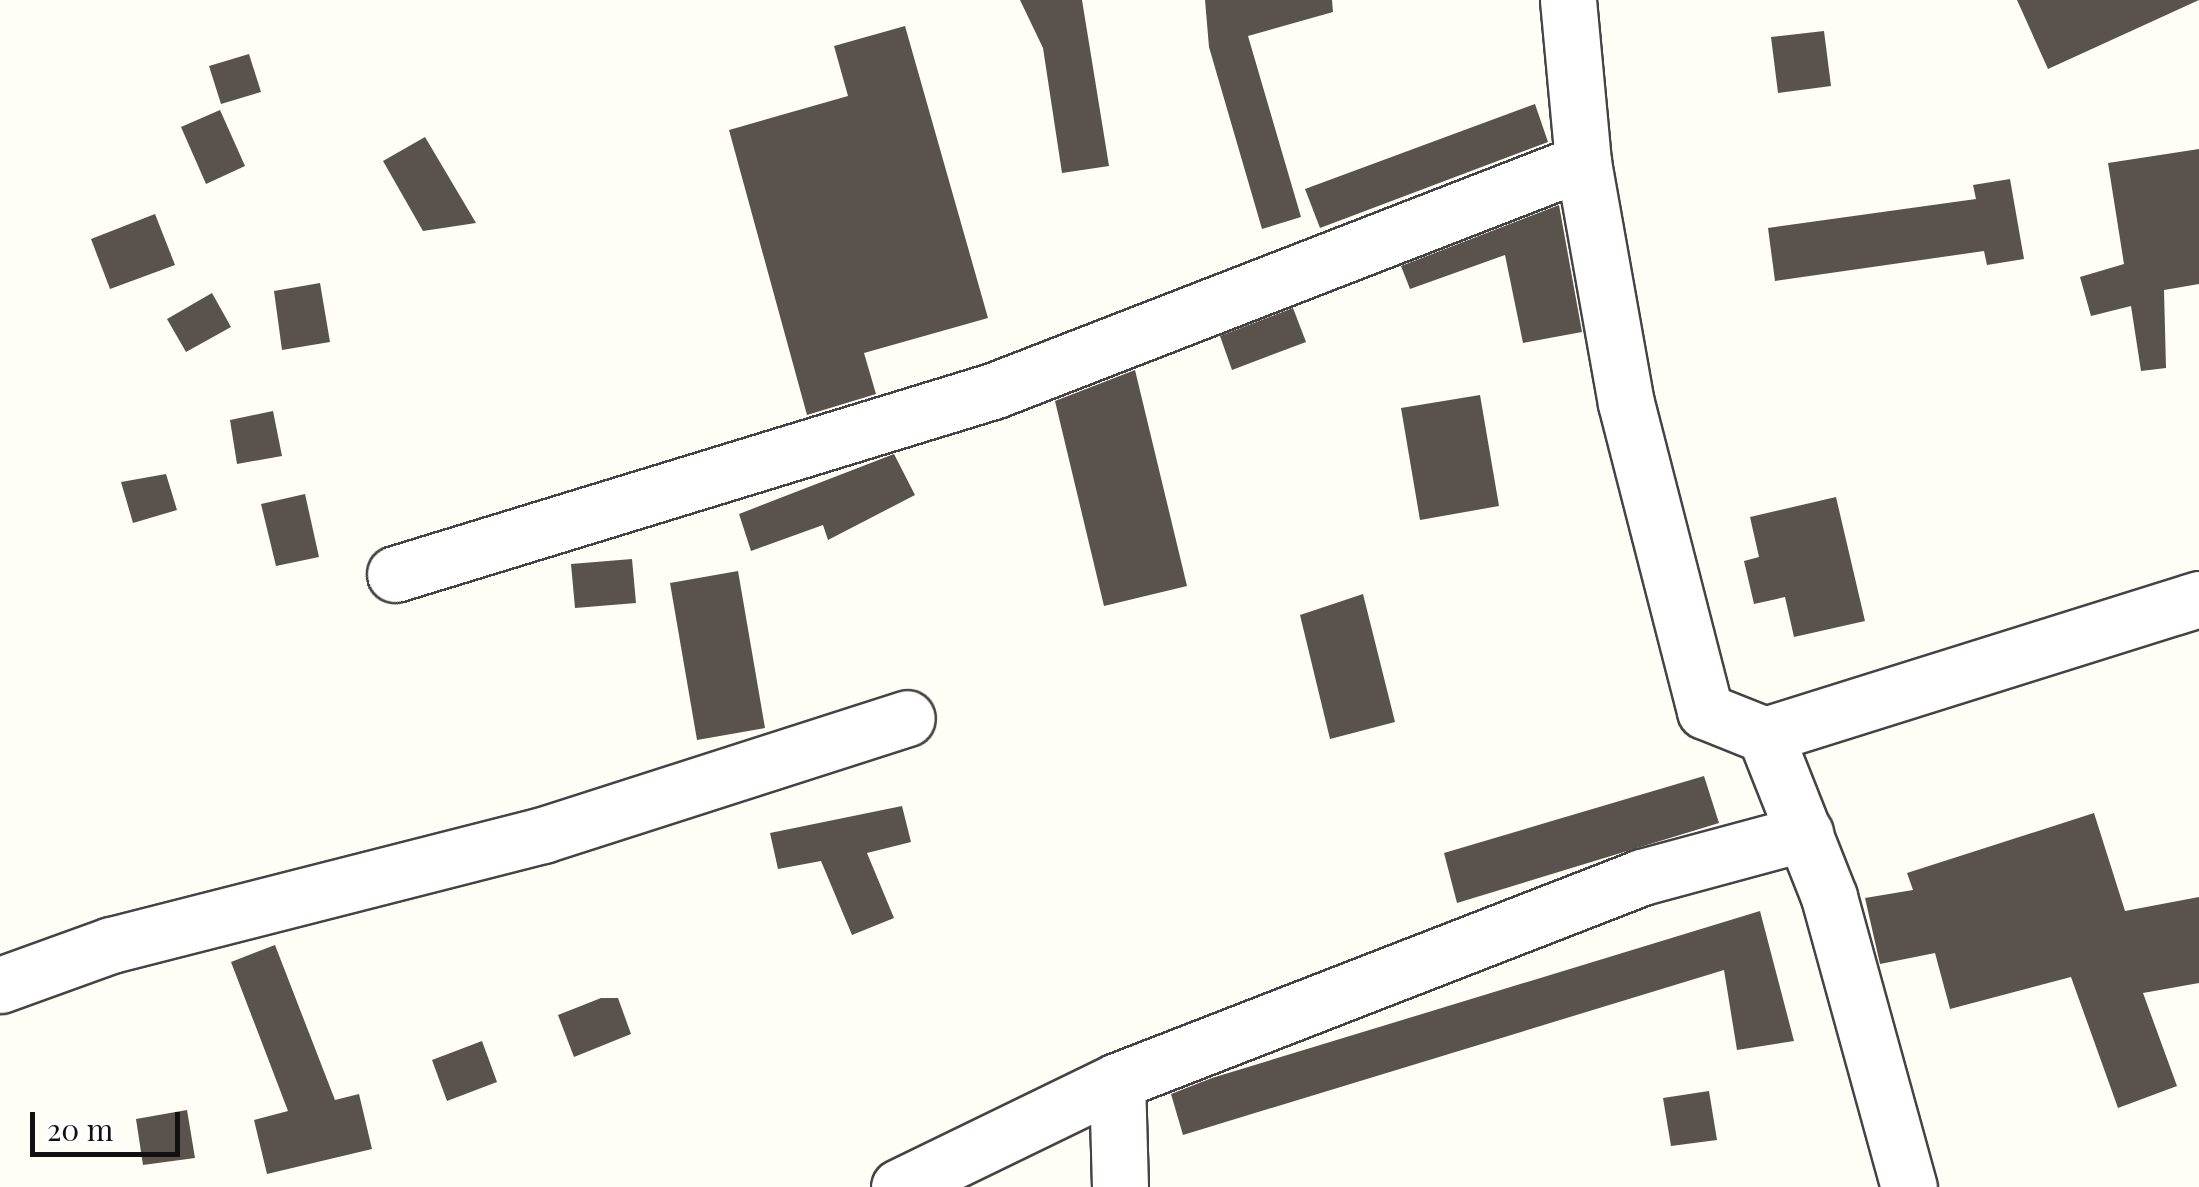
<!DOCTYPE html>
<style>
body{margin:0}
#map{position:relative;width:2199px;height:1187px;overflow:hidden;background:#fffdf5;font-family:"Playfair Display",serif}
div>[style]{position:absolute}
.building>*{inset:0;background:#5a524d}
.roads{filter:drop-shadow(2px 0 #444) drop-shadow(-2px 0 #444) drop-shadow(0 2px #444) drop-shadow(0 -2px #444)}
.minor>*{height:55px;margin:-27.5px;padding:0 27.5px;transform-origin:27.5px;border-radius:27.5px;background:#fff}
span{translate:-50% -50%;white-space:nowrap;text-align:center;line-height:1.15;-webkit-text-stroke:10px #fff;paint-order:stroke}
.scale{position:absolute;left:30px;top:1112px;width:150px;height:45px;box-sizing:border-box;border:5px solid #111;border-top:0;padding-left:12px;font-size:30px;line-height:35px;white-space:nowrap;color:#111;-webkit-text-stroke:8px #fff;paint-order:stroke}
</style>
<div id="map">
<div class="building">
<i style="clip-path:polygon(1020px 0,1082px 0,1109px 166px,1062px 173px,1043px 48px)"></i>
<i style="clip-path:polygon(1205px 0,1332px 0,1333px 12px,1248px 36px,1301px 217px,1262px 229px,1209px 47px)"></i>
<i style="clip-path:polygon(2017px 0,2199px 0,2048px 69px)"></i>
<i style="clip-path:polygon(905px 26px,988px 318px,864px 353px,876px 394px,807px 415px,729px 130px,848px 96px,834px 46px)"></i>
<i style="clip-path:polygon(1824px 31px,1831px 86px,1778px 93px,1771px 37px)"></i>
<i style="clip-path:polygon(249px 54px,261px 92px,221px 104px,209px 66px)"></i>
<i style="clip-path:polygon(1535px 104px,1548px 142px,1320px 228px,1305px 189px)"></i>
<i style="clip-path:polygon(220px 110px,245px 166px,206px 184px,181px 127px)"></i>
<i style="clip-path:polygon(425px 137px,476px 223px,423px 231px,383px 161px)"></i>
<i style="clip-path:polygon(2199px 149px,2199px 284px,2164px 290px,2166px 368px,2141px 371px,2131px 306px,2091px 316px,2080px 277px,2124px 264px,2108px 163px)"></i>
<i style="clip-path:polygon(2010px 179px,2024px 259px,1987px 265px,1984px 251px,1775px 281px,1768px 228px,1976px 199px,1973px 185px)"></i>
<i style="clip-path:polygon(1559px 205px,1582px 332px,1523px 343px,1505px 255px,1410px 289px,1401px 266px)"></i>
<i style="clip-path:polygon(155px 214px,175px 265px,110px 289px,91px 239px)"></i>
<i style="clip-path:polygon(320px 283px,330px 342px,282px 350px,274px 291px)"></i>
<i style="clip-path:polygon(212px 293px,231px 327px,186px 352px,167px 319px)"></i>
<i style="clip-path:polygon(1293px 308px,1306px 342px,1232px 370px,1220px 336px)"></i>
<i style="clip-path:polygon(1135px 370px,1187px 586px,1104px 606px,1055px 401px)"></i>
<i style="clip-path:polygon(1480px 395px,1499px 506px,1420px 520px,1401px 408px)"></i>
<i style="clip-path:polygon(273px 411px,282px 456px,237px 464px,230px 420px)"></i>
<i style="clip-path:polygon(894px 454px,915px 495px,828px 540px,823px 525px,751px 551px,739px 514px)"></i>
<i style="clip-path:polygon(166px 474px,177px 510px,133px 523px,121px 482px)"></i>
<i style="clip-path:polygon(305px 494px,319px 557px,276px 566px,261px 504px)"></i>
<i style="clip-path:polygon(1836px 497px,1865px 621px,1794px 637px,1785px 597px,1754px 604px,1744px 561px,1759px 557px,1750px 517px)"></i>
<i style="clip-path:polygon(632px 559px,636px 603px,575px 608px,571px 564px)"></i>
<i style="clip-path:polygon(738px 571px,765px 728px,697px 740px,670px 583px)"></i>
<i style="clip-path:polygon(1363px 594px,1395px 722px,1330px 739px,1300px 615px)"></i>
<i style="clip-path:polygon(1704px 776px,1719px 823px,1457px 903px,1444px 853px)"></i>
<i style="clip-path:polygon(902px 806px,911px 842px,867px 853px,894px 918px,852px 935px,821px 861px,778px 869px,770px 833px)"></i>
<i style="clip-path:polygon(2094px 813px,2125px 911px,2199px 897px,2199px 983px,2143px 993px,2177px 1086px,2118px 1108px,2071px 977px,1950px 1009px,1935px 953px,1880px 964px,1865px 898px,1913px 890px,1907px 873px)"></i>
<i style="clip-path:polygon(1760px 911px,1794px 1041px,1737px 1050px,1724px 970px,1183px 1135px,1171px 1094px,1212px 1078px)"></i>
<i style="clip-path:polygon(275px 945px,335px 1100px,359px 1094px,372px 1149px,267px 1174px,254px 1120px,288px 1111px,231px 962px)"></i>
<i style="clip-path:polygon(601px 998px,618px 998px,631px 1034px,574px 1057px,558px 1015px)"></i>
<i style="clip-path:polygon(482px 1041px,497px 1082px,447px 1101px,432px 1060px)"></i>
<i style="clip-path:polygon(1709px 1091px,1717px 1140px,1671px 1146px,1663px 1098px)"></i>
<i style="clip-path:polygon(187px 1110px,195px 1158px,143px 1165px,136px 1119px)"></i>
</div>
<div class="roads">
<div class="minor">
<i style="left:1568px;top:0;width:163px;rotate:84.7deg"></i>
<i style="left:1583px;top:162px;width:245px;rotate:79.9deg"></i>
<i style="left:1626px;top:403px;width:318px;rotate:75.6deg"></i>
<i style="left:1705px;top:711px;width:65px;rotate:21.8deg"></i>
<i style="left:1765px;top:735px;width:455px;rotate:-17.4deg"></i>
<i style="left:395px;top:574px;width:625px;rotate:-17.02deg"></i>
<i style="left:993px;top:391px;width:633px;rotate:-21.21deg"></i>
<i style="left:1765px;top:735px;width:174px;rotate:68.4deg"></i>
<i style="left:1829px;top:897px;width:301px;rotate:74.6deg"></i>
<i style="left:0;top:985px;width:118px;rotate:-19.8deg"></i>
<i style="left:111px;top:945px;width:446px;rotate:-14.3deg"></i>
<i style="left:543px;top:835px;width:382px;rotate:-17.8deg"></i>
<i style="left:899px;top:1187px;width:242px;rotate:-25.9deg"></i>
<i style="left:1120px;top:1187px;width:106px;rotate:-91.6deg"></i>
<i style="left:1117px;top:1081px;width:563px;rotate:-21.23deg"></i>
<i style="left:1642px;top:877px;width:169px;rotate:-15.1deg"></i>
</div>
</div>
<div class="scale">20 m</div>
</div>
